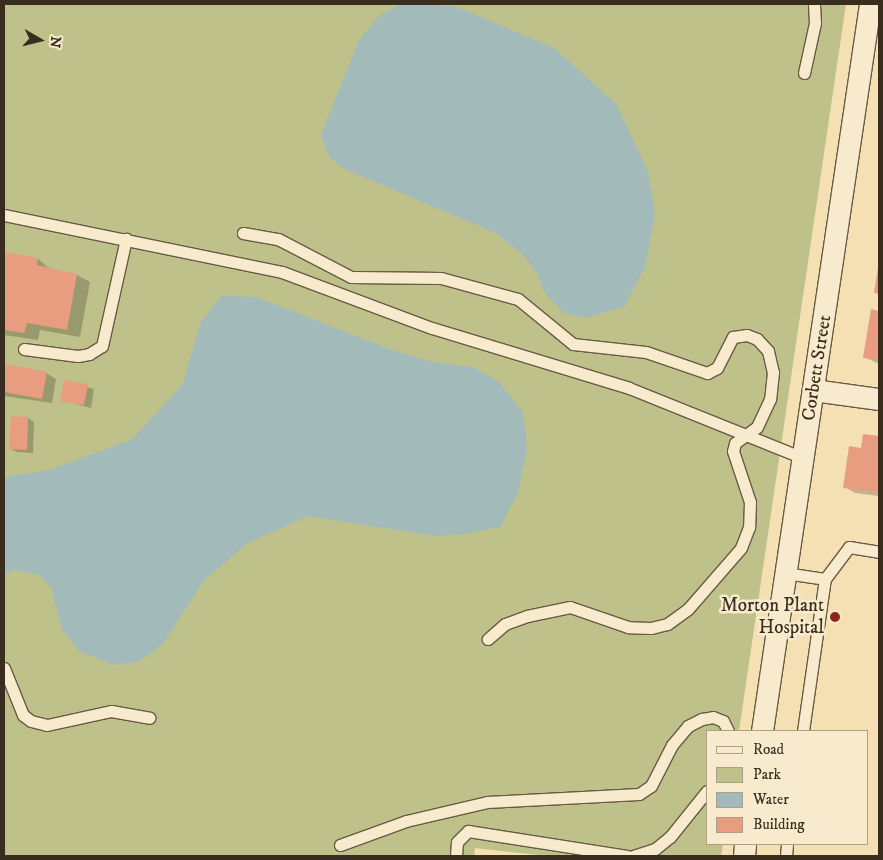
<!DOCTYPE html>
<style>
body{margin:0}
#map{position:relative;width:883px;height:860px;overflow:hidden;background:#f4e0b2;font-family:"IM FELL DW Pica",serif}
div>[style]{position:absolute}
.green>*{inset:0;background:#bfc18a}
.water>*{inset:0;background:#a2bab9}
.shadow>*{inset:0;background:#0003}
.building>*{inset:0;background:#e89d80}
.roads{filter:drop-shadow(1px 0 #685a44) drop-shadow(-1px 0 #685a44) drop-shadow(0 1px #685a44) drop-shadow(0 -1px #685a44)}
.service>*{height:11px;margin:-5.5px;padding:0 5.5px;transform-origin:5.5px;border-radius:5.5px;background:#f8ebcd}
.minor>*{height:21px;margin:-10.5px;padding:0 10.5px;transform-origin:10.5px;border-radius:10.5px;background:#f8ebcd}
.dots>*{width:14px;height:14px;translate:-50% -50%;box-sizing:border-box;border:2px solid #f8ebcd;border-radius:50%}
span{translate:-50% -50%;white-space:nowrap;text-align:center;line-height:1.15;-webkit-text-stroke:5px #f8ebcd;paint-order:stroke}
.street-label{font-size:19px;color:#392d20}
.poi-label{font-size:19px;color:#392d20}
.right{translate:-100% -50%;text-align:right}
.frame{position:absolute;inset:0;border:5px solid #392d20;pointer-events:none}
.legend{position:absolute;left:706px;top:730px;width:162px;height:115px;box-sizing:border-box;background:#f8ebcd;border:1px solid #ac9f88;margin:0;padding:6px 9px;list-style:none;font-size:15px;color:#392d20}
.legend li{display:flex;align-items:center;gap:10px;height:25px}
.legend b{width:25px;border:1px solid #ac9f88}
.north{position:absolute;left:15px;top:15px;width:50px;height:50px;-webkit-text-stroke:4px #f8ebcd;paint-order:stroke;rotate:98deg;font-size:14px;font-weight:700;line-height:20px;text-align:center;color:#392d20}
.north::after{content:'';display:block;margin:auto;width:18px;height:22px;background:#392d20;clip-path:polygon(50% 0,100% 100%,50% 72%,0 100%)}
</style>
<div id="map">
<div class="green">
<i style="clip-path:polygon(4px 4px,846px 4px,739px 731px,707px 731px,707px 844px,723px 844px,721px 856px,547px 856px,475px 848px,474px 856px,4px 856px)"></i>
</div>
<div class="water">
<i style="clip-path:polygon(401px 4px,455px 6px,554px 48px,616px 104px,647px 169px,655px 212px,645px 267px,624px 307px,585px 318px,564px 313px,544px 292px,538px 274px,523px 255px,496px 233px,342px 168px,328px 155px,321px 134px,359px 40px,379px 16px)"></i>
<i style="clip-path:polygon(221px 296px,256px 297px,392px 350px,433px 362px,473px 367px,499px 382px,523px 412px,527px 449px,518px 493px,500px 527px,464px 534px,436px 536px,308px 516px,248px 543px,204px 580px,163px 644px,138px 662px,113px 665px,79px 651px,62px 629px,51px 588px,39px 575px,14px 570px,4px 575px,4px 477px,49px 470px,131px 440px,183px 384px,200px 323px)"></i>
</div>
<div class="shadow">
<i style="clip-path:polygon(4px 253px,38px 259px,50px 269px,77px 275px,90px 282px,80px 337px,40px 330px,38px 340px,4px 335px)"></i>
<i style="clip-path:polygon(872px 311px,879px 312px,879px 364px,864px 357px)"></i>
<i style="clip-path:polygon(4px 365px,46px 373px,56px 379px,52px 403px,4px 396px)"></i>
<i style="clip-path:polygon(65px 382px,94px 389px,91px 408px,62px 400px)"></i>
<i style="clip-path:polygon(28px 418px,34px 422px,33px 453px,17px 452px,11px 449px)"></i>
<i style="clip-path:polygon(864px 436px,879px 438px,879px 496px,855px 493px,845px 487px,862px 449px)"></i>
</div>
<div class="building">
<i style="clip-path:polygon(4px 252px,38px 258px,37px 265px,77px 274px,67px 330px,27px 323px,24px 333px,4px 330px)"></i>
<i style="clip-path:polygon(878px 267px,879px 267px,879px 294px,874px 293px)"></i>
<i style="clip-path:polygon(871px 309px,879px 311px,879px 360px,863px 358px)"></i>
<i style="clip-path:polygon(4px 364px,47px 372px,42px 399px,4px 392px)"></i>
<i style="clip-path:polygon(64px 380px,88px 384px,84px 405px,60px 401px)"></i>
<i style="clip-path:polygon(11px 416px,28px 417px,27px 450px,9px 449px)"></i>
<i style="clip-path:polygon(863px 434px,879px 436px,879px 492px,843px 488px,849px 446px,861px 448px)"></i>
</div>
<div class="roads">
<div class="service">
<i style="left:804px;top:73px;width:51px;rotate:-77.6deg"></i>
<i style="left:815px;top:23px;width:19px;rotate:-93deg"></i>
<i style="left:4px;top:215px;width:284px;rotate:11.6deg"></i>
<i style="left:282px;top:272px;width:160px;rotate:20.5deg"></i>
<i style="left:432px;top:328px;width:206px;rotate:16.9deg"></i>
<i style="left:629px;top:388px;width:188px;rotate:21.9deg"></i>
<i style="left:243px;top:233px;width:36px;rotate:10deg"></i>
<i style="left:278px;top:239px;width:82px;rotate:27.5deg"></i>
<i style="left:351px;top:277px;width:90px;rotate:0.6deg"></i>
<i style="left:441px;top:278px;width:80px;rotate:15.3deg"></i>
<i style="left:518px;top:299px;width:71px;rotate:39.3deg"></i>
<i style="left:573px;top:344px;width:73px;rotate:6.3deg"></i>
<i style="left:646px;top:352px;width:65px;rotate:19deg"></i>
<i style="left:707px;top:373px;width:11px;rotate:-27deg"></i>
<i style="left:717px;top:368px;width:35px;rotate:-63deg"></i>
<i style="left:733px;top:337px;width:14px;rotate:-8deg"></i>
<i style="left:747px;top:335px;width:11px;rotate:22deg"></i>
<i style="left:757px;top:339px;width:16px;rotate:47deg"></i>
<i style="left:768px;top:351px;width:22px;rotate:77deg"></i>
<i style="left:773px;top:372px;width:27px;rotate:96deg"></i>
<i style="left:770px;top:399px;width:31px;rotate:115deg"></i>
<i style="left:757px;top:427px;width:27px;rotate:144deg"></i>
<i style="left:735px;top:443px;width:8px;rotate:104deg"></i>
<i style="left:733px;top:451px;width:54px;rotate:71.6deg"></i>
<i style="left:750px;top:502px;width:25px;rotate:92deg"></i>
<i style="left:749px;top:527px;width:22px;rotate:111deg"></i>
<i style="left:741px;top:548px;width:81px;rotate:131deg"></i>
<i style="left:688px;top:609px;width:26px;rotate:144deg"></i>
<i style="left:667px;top:624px;width:16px;rotate:166deg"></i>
<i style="left:651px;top:628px;width:23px;rotate:-178deg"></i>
<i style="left:628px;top:627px;width:61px;rotate:-161deg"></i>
<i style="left:570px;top:607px;width:44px;rotate:168.2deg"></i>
<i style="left:527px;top:616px;width:23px;rotate:160deg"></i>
<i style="left:505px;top:624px;width:23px;rotate:139deg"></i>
<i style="left:24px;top:349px;width:54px;rotate:7.4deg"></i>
<i style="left:78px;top:356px;width:11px;rotate:-10deg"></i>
<i style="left:89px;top:354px;width:15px;rotate:-32deg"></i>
<i style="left:102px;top:346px;width:110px;rotate:-77.4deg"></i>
<i style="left:785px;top:573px;width:40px;rotate:8.5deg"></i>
<i style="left:4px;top:668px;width:51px;rotate:68deg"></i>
<i style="left:23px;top:715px;width:10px;rotate:37deg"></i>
<i style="left:31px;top:721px;width:16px;rotate:14deg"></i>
<i style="left:47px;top:725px;width:66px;rotate:-12.3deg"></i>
<i style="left:111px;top:711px;width:39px;rotate:10deg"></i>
<i style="left:803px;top:731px;width:154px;rotate:-81.8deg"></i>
<i style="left:825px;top:579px;width:40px;rotate:-53deg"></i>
<i style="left:849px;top:547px;width:30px;rotate:9deg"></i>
<i style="left:340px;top:845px;width:70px;rotate:-20deg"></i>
<i style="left:406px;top:821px;width:83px;rotate:-13.2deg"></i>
<i style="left:487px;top:802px;width:152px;rotate:-3deg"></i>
<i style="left:639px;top:794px;width:14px;rotate:-34deg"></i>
<i style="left:651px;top:786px;width:46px;rotate:-62.9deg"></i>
<i style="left:672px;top:745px;width:25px;rotate:-50deg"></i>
<i style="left:688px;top:726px;width:16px;rotate:-27deg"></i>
<i style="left:702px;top:719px;width:11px;rotate:-10deg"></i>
<i style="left:713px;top:717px;width:11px;rotate:22deg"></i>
<i style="left:723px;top:721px;width:11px;rotate:63deg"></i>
<i style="left:456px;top:856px;width:14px;rotate:-86deg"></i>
<i style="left:457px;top:842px;width:16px;rotate:-45deg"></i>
<i style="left:468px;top:831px;width:161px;rotate:8.9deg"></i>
<i style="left:633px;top:856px;width:23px;rotate:-18deg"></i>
<i style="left:655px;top:849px;width:19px;rotate:-39deg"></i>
<i style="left:670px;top:837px;width:59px;rotate:-51.2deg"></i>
<i style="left:786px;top:856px;width:12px;rotate:-85deg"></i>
</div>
<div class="minor">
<i style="left:813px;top:390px;width:67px;rotate:7.8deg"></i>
<i style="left:762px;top:731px;width:735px;rotate:-81.55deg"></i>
<i style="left:744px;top:856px;width:12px;rotate:-85deg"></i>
</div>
</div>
<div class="dots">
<i style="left:835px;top:617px;background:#8f2418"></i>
</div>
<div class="street-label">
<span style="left:817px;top:368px;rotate:-81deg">Corbett Street</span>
</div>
<div class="poi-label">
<span class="right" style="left:824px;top:617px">Morton Plant<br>Hospital</span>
</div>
<div class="frame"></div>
<ul class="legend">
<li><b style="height:6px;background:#f8ebcd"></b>Road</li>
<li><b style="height:14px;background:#bfc18a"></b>Park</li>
<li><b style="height:14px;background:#a2bab9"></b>Water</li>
<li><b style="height:14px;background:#e89d80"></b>Building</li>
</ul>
<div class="north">N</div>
</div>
